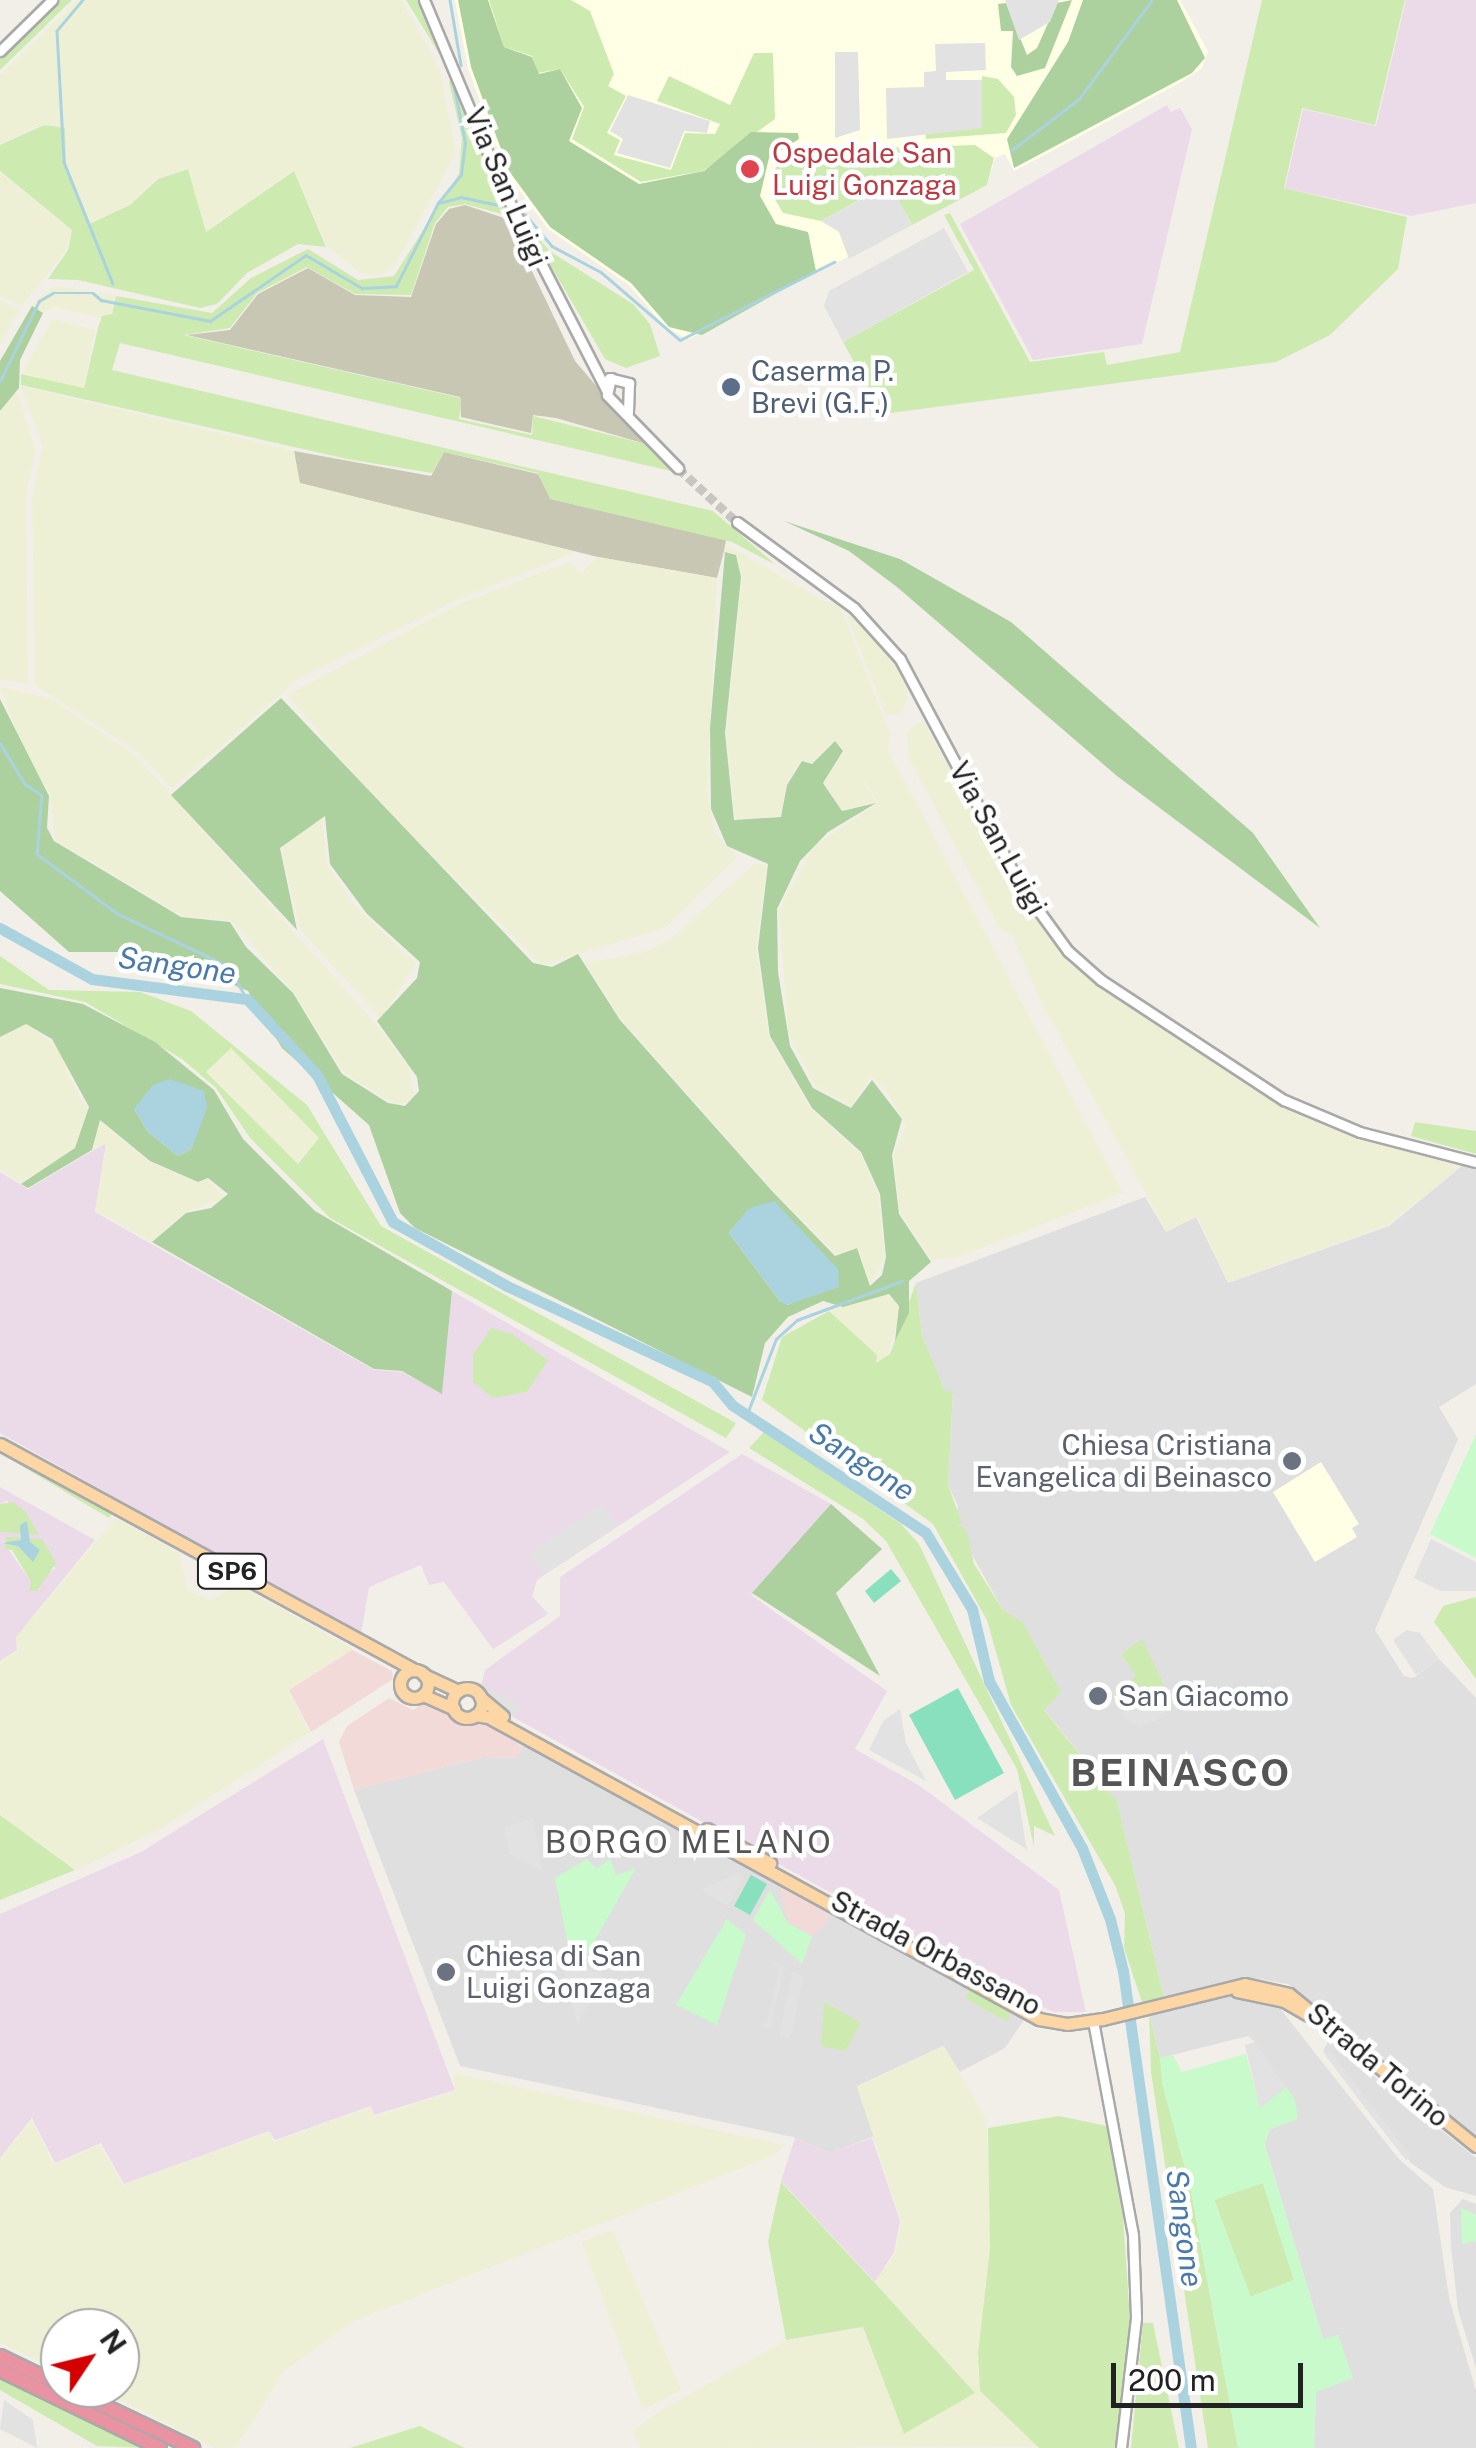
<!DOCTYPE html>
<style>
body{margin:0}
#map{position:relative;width:1476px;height:2448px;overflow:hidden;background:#f2efe9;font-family:"Public Sans",sans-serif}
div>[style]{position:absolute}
.residential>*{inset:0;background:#e0dfdf}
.commercial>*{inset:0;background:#f2dad9}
.industrial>*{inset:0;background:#ebdbe8}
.education>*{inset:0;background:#ffffe5}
.construction>*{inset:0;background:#c7c7b4}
.farmland>*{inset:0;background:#eef0d5}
.grass>*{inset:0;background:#cdebb0}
.forest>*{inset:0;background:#add19e}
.park>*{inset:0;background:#c8facc}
.pitch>*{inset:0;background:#88e0be}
.parking>*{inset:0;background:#e2e2e2}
.plaza>*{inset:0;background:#dddde8}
.water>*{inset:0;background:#aad3df}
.stream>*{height:2.5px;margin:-1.25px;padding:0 1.25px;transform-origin:1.25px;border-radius:1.25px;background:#aad3df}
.river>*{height:11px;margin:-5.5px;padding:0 5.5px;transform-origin:5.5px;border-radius:5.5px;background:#aad3df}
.minor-tunnel>*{height:9px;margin-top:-4.5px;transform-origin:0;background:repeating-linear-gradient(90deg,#c8c6c1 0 9px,transparent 0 13.5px)}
.roads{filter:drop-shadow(2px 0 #a9a9a9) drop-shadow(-2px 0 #a9a9a9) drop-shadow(0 2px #a9a9a9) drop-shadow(0 -2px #a9a9a9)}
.minor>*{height:9px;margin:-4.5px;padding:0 4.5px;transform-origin:4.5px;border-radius:4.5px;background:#fff}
.major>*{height:11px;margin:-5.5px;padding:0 5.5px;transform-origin:5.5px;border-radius:5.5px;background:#fcd6a4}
.major>.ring{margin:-5.5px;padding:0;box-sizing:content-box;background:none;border:11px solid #fcd6a4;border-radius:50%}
.highway>*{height:12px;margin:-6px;padding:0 6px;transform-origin:6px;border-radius:6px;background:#e892a2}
.dots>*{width:28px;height:28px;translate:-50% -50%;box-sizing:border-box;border:5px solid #fff;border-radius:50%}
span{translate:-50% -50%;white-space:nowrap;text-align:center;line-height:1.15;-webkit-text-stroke:9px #fff;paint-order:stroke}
.shield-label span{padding:2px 8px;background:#fff;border:2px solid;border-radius:8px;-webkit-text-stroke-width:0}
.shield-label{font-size:25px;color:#222;font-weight:700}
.health-label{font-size:28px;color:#be3a42}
.left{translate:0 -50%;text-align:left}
.street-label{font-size:28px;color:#222}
.service-label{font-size:28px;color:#4e5e75}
.worship-label{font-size:28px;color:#5b616d}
.right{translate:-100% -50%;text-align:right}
.water-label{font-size:30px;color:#4a7aab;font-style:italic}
.quarter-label{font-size:32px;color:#555;letter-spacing:2.5px}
.district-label{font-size:38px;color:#555;font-weight:700;letter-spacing:2.5px}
.north{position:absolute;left:40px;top:2308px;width:100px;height:100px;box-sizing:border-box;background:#fff;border:2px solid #a7a7a7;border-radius:50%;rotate:55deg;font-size:28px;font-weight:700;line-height:40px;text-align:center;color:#222}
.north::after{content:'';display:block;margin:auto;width:35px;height:45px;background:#d40000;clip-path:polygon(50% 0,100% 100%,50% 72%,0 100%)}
.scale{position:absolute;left:1111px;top:2363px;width:192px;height:45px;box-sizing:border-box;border:5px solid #222;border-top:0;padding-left:12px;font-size:30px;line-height:35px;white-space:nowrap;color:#222;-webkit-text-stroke:8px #fff;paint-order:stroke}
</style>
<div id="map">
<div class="residential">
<i style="clip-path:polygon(1463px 1165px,1476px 1167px,1476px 1384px,1439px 1407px,1458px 1439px,1375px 1630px,1404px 1676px,1413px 1678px,1439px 1659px,1476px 1698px,1476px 2142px,1288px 1984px,1253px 1978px,1164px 1997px,1117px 1801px,1044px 1709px,1049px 1672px,1043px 1660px,1023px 1624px,1003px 1610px,956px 1526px,958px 1506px,948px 1485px,953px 1393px,945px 1391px,922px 1335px,916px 1283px,1145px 1197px,1166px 1232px,1196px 1217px,1228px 1283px,1389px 1226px)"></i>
<i style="clip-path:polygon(526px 1742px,1026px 2017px,1005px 2048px,960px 2072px,943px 2046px,857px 2086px,875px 2136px,830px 2153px,793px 2137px,460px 2066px,354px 1790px,484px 1757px,515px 1758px)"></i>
<i style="clip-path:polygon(1239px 1993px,1278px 2006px,1398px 2158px,1433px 2189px,1449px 2298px,1476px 2391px,1476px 2448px,1314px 2448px,1316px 2392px,1353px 2377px,1323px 2339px,1265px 2145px,1269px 2130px,1255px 2042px,1248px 2036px,1160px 2058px,1149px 2012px)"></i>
<i style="clip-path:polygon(1329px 2040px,1476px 2158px,1476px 2196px,1445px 2187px,1411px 2163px,1323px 2051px)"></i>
<i style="clip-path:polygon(1463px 2199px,1476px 2204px,1476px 2368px,1458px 2310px,1451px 2247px,1450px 2213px)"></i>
</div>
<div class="commercial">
<i style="clip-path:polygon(352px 1650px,392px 1671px,393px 1679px,311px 1732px,289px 1690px)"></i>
<i style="clip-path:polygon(389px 1698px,413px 1710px,426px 1702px,462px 1724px,487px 1723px,523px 1747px,516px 1758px,484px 1757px,354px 1790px,339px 1742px,347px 1726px)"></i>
<i style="clip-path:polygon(779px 1884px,831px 1913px,823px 1927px,812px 1936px,788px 1923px)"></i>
</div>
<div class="industrial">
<i style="clip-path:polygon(1406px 0,1476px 0,1476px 203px,1411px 216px,1285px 188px,1303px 109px,1376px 126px)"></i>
<i style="clip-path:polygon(1167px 105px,1171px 112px,1180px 108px,1192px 129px,1142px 344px,1033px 360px,960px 224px)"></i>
<i style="clip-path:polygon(106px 1143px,95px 1212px,374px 1370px,402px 1372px,442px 1393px,452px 1291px,730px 1452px,537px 1580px,532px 1596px,548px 1614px,493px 1649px,444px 1582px,429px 1585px,421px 1565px,369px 1587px,361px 1635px,0 1433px,0 1172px,28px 1189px)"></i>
<i style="clip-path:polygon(742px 1454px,831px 1504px,751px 1595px,887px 1691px,855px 1749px,920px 1786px,1059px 1890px,1086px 2012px,1054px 2012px,1025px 2000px,493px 1706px,480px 1690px,485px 1670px,560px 1616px,560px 1577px)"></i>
<i style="clip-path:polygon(evenodd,0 1487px,95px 1540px,16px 1637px,17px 1650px,0 1661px,0 1532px,38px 1534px,7px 1501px,0 1504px,0 1487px,2px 1540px,56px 1568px,31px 1582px,2px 1540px)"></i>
<i style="clip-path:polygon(323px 1739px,455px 2090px,374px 2115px,371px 2106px,275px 2140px,269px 2131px,124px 2184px,101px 2143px,55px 2163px,32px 2118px,0 2158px,0 1914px,141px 1852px)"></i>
<i style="clip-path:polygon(795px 2138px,830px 2153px,872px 2138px,900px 2221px,894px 2252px,875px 2282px,781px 2181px)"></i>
</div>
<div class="education">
<i style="clip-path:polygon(455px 0,1180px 0,1208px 51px,1202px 68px,1183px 81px,1014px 171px,1005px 154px,995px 158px,987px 185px,689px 339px,667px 329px,629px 285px,548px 229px,506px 172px,468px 68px)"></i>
<i style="clip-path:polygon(1321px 1462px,1359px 1524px,1352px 1528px,1357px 1537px,1315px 1562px,1273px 1492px)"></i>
</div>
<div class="construction">
<i style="clip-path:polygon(465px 205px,507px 219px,575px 361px,646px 444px,556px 418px,533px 415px,531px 433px,461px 417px,460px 397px,187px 335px,230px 330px,258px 294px,308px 268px,355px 295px,411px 297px,436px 224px,449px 209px)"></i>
<i style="clip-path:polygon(294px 451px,431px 476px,444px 452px,538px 474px,551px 499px,726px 540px,724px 551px,717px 578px,598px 557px,299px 483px)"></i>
</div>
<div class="farmland">
<i style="clip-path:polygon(77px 0,402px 0,440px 70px,456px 153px,395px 265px,380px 275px,361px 273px,327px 246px,294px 170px,206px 231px,188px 168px,157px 178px,130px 204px,89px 223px,67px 164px,65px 128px,43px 124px,0 144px,0 75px)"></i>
<i style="clip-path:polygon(0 172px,71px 230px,67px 249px,22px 306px,0 296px)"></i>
<i style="clip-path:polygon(53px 286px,115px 295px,111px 314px,100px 318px,55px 307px,44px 312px,32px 305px)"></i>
<i style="clip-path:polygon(0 299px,20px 310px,0 344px)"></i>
<i style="clip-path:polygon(52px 319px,95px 330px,83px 388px,22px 373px)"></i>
<i style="clip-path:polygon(21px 386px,294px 451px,300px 483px,576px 552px,457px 600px,298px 679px,172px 789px,140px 754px,35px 685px,32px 495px,43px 447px)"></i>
<i style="clip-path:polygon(17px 391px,35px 449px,26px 495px,28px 684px,0 679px,0 413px)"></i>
<i style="clip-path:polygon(727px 545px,826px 602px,838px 601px,890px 734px,888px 750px,1123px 1193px,956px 1258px,932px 1260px,900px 1213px,894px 1155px,906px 1125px,886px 1090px,871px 1077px,851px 1106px,815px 1086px,788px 1032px,779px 910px,814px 846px,878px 803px,856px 766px,876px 802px,842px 810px,824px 783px,844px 751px,835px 740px,811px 763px,801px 760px,786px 785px,781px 816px,735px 819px,726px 733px,742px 577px,737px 555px,724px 551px)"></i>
<i style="clip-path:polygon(598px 557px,717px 578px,707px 791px,714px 832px,737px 857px,665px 928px,542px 965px,365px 788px,287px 695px,459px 604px,568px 562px,581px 573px)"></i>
<i style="clip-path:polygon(851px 613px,902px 672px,908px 698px,901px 714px,886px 715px,847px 616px)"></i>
<i style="clip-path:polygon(0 687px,51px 699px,137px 757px,375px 1023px,409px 1068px,414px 1096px,398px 1106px,344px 1073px,294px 993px,231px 920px,182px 916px,55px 840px,50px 795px,22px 748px)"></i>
<i style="clip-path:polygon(923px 721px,1018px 894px,1084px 974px,1286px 1108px,1348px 1135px,1461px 1166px,1388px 1225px,1228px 1282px,1197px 1216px,1166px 1231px,1037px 994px,1012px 935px,999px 928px,908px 757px,907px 731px)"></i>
<i style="clip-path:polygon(322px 819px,327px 865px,354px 905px,416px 963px,381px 1019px,301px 931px,282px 854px,286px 843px)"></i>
<i style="clip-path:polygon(754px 864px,767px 865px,756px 948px,769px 1037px,811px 1109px,860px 1153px,878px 1195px,885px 1257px,870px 1284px,858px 1247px,836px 1254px,774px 1191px,621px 1019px,585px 963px,645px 952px,672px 938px)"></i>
<i style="clip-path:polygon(26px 1024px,63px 1050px,68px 1075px,89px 1112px,75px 1148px,21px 1183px,0 1170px,0 1038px)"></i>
<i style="clip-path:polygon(231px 1047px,320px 1138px,297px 1164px,206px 1071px)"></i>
<i style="clip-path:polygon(100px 1121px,149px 1162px,198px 1183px,207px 1179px,225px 1198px,185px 1212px,151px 1242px,95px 1211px,107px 1143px,93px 1150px)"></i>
<i style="clip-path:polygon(882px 1293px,897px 1301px,897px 1324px,888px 1356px,875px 1364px,829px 1311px)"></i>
<i style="clip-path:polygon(116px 1518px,180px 1553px,187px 1590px,210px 1600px,239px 1585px,353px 1649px,288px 1690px,310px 1733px,157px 1831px,76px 1870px,0 1814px,0 1662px,18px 1650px,16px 1637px)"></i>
<i style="clip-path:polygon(944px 2046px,986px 2119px,1002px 2408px,1037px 2446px,641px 2448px,633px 2431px,658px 2412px,784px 2341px,863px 2328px,904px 2434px,975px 2393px,875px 2282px,895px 2253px,901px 2221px,857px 2087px)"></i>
<i style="clip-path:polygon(458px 2074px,784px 2145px,775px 2155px,352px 2322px,284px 2371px,236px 2448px,215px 2448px,96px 2388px,120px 2388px,120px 2328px,60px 2328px,60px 2370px,0 2343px,0 2159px,32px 2120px,54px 2165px,100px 2145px,123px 2185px,269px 2132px,274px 2142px,370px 2107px,374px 2117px,456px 2091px,452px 2075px)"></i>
<i style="clip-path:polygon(613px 2230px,681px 2390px,643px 2410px,582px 2242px)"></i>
</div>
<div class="grass">
<i style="clip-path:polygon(60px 0,72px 0,0 70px,0 59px)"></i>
<i style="clip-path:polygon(406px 0,417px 0,443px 44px,445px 63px)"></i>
<i style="clip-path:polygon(489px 0,571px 0,590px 11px,614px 74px,608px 86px,626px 96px,607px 133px,620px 140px,614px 155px,671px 170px,685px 133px,715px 134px,720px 124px,657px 101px,669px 76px,730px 105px,754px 53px,773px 53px,775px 119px,703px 171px,641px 182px,572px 139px,584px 107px,560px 69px,538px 73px,532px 56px,504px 47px)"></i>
<i style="clip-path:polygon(1262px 0,1405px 0,1375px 125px,1302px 108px,1284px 188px,1407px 217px,1398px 269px,1330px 335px,1276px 362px,883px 414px,843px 342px,974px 270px,944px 215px,950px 213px,1030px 362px,1104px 352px,1107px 365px,1180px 352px)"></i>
<i style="clip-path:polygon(454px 71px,509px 216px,465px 204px,448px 207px,435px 223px,411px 295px,355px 294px,307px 267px,257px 293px,230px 328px,184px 335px,461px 398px,459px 419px,532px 435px,533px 416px,646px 444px,671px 471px,120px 343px,112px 370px,713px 511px,776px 565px,732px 542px,550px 499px,538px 473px,444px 452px,432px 473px,347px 459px,21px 385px,21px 374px,84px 388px,98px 328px,102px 316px,112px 314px,116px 296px,212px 313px,251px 278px,308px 249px,358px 280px,394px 276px,459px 174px,462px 138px,449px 82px)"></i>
<i style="clip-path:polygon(982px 76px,998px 79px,1014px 97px,1016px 115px,1006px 133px,926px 139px,925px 130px,982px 128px)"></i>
<i style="clip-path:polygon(44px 125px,65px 128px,66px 164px,89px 224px,130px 205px,158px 179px,188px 169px,206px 232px,294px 171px,326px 247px,298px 244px,247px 273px,217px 304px,200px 308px,78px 280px,48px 279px,68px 250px,72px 230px,0 171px,0 145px)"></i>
<i style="clip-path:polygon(975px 145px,994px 158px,987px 185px,912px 225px,889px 184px,821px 221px,783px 213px,770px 191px,776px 167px,793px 151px)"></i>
<i style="clip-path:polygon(529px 228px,551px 252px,633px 304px,650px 324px,660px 356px,626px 368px,605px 359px)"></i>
<i style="clip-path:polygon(evenodd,0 956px,49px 990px,140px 992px,191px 1011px,307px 1105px,381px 1226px,736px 1423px,726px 1438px,330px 1218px,251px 1139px,216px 1088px,182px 1059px,85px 1002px,0 984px,0 956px,231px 1048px,319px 1138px,298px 1164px,206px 1072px,231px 1048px)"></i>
<i style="clip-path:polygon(1415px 1122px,1476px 1131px,1476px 1154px,1411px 1136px)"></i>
<i style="clip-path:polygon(916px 1283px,922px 1335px,945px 1391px,953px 1392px,948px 1485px,962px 1523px,956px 1526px,966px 1528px,974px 1564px,1003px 1610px,1023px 1623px,1061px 1692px,1044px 1710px,1117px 1801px,1164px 1997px,1142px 2002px,1124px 1948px,1125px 1914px,1116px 1887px,1011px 1705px,987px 1620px,933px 1524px,762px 1400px,782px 1337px,829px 1311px,877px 1355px,876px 1363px,890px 1354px)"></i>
<i style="clip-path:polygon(491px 1328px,512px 1334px,548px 1360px,527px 1392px,493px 1398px,473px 1382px,473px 1355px)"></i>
<i style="clip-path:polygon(764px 1432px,901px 1524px,919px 1544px,1055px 1836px,1034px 1826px,1034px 1847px,1017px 1769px,886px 1541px,863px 1519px,749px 1448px)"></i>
<i style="clip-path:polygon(0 1453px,112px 1514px,109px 1518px)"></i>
<i style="clip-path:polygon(13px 1502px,26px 1512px,39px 1535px,0 1532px,0 1504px)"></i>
<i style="clip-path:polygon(6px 1537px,42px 1539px,56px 1563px,37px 1591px,29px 1591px,31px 1582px,12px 1550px,5px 1549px)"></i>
<i style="clip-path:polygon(1476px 1597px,1476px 1679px,1434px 1622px,1443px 1606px)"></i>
<i style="clip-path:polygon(1142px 1639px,1164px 1685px,1150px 1695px,1142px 1684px,1131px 1691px,1127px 1683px,1136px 1676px,1121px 1654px)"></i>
<i style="clip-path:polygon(0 1815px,75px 1870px,0 1900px)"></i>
<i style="clip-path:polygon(970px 1989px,1010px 2012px,1008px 2022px,965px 1998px)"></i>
<i style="clip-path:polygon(824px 2002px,861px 2023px,845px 2051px,821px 2046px)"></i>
<i style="clip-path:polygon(1149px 2012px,1191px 2191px,1238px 2448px,1208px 2448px,1151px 2072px)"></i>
<i style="clip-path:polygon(1059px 2116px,1107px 2126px,1122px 2202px,1130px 2319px,1116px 2448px,1039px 2448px,980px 2391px,978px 2353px,990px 2249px,988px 2128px)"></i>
<i style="clip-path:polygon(781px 2182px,875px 2283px,975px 2393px,904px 2434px,863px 2327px,786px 2340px,768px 2241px)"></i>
<i style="clip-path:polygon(1263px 2183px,1294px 2280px,1250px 2297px,1214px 2199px)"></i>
<i style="clip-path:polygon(1143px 2323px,1153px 2323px,1179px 2448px,1131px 2448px)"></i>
<i style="clip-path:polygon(0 2377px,147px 2448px,97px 2446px,0 2390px)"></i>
<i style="clip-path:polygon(420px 2426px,465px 2448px,350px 2448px)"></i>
</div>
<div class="forest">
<i style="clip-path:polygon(458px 0,488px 0,504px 47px,532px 57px,539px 74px,560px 69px,582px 108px,569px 141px,639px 184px,704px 171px,751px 132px,798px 133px,799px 139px,769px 158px,760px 196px,776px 224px,808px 232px,816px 271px,702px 335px,669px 327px,631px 283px,550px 227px,509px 171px,471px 67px)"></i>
<i style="clip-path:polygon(1072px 0,1045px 68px,1017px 76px,1011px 67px,1013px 31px,1001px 31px,998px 4px,1006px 3px,1027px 55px,1037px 48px,1057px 3px)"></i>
<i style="clip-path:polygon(1083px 0,1177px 0,1205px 58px,1192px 73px,1014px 168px,1007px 139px,1068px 42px)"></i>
<i style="clip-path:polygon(32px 306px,43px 313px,20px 360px,19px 388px,0 411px,0 361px)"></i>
<i style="clip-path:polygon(784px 521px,900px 559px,1011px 622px,1253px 833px,1320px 928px,1117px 776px,897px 587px,849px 551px)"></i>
<i style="clip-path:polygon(evenodd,725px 552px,736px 555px,741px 577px,725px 733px,734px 820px,781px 817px,787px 785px,802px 761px,812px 764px,835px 741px,843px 751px,823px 783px,842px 811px,876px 803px,828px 832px,800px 861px,777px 909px,778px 972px,790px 1046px,813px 1088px,851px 1108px,872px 1080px,902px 1119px,892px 1155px,899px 1214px,931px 1262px,909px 1281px,909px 1313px,895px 1341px,899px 1306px,889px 1294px,843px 1307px,823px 1301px,788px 1317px,765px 1343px,752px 1397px,415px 1228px,400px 1213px,369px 1125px,282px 1048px,248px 991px,182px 963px,130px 952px,69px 952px,0 891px,0 699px,49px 796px,47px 828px,54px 841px,181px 917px,230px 922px,246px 947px,293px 993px,342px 1074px,388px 1103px,405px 1106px,419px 1091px,417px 1077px,377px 1021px,417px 978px,420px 962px,367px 914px,330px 864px,325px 816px,280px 848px,297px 930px,171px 795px,281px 698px,533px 963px,552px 967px,578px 954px,620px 1020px,773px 1192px,835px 1256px,857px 1248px,870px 1286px,882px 1275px,886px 1257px,880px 1194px,861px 1152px,812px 1108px,770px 1036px,758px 948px,768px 864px,727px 846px,711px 809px,710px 728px,725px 552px,739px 1221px,818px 1291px,788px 1305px,780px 1301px,729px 1233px,739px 1221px)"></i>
<i style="clip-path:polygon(evenodd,0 988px,83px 1004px,155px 1042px,214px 1090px,243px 1139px,315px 1211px,452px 1291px,442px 1394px,402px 1371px,374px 1369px,152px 1242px,186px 1213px,211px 1208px,228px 1194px,208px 1178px,198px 1182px,150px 1161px,100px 1120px,92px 1150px,28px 1188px,21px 1184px,75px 1148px,89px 1107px,52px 1039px,26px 1024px,0 1037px,0 988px,134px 1109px,195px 1132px,192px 1148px,178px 1156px,148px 1132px,134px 1109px)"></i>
<i style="clip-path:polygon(831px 1504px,882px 1549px,836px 1593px,880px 1676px,752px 1593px)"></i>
</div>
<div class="park">
<i style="clip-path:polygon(1476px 1434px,1476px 1558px,1430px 1534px)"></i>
<i style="clip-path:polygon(587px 1859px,596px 1869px,610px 1859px,616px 1875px,636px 1868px,587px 1954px,568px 1944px,555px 1878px)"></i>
<i style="clip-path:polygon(770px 1890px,788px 1923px,812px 1936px,802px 1964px,753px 1920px)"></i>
<i style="clip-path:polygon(727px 1919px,746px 1935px,717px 2025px,676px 2005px)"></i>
<i style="clip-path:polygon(evenodd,1246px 2054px,1260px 2108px,1286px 2087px,1295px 2100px,1298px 2119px,1269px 2130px,1265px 2145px,1323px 2339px,1338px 2335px,1353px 2378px,1316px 2392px,1314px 2448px,1238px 2448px,1191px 2191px,1162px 2084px,1160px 2058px,1173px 2055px,1182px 2072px,1246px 2054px,1263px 2183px,1294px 2280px,1251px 2297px,1214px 2200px,1263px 2183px)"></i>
<i style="clip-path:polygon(1461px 2208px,1476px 2215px,1476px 2241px,1462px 2244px)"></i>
</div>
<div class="pitch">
<i style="clip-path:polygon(891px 1569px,901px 1581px,874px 1603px,865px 1591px)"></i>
<i style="clip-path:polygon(958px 1688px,1004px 1773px,955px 1800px,909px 1715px)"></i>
<i style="clip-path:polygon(751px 1875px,767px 1884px,750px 1915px,734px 1906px)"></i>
</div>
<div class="parking">
<i style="clip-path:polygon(1005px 0,1059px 0,1050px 22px,1019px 40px)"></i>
<i style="clip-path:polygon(985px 43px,986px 70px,946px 72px,946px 80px,982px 80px,982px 128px,887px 139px,886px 88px,924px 87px,924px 72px,936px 71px,935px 44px)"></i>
<i style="clip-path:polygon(835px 52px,858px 52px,860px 130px,835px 138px)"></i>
<i style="clip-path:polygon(628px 95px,710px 121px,707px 133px,684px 131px,670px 168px,617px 153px,623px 139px,610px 131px)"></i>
<i style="clip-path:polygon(890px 184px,912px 225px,849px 259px,839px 232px,821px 221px)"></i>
<i style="clip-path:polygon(944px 228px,968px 272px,843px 342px,824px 306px,829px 291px)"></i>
<i style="clip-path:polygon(602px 1504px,617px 1525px,543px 1575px,529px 1553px)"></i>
<i style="clip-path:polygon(1431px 1539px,1476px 1562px,1476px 1591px,1441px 1591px,1414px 1578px)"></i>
<i style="clip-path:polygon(1407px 1630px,1420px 1633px,1439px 1659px,1416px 1675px,1393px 1640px)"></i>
<i style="clip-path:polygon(479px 1682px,522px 1706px,516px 1716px,491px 1702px)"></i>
<i style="clip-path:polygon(1172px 1687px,1180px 1702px,1165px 1709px,1167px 1716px,1139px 1726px,1124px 1719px,1121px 1714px)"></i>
<i style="clip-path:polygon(900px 1709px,906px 1743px,926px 1781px,869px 1750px,883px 1721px)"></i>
<i style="clip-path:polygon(1017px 1790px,1026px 1845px,1028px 1850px,977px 1818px)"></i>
<i style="clip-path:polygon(533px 1819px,543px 1872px,510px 1854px,504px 1827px)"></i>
<i style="clip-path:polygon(738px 1873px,744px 1877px,728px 1906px,701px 1890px)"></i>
<i style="clip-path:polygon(561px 1954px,603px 1976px,577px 2025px)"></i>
<i style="clip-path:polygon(773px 1963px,785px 1966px,770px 2029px,759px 2027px,767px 2022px,779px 1970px)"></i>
<i style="clip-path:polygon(792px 1972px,804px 1976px,790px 2039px,779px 2036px)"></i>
<i style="clip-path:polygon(1255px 2042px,1286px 2087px,1260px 2109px,1245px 2045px)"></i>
<i style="clip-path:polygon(1330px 2051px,1385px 2123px,1412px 2157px,1406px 2160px,1366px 2109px,1325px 2055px)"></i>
<i style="clip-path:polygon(4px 2400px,33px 2420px,37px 2448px,0 2429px)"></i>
</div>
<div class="plaza">
<i style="clip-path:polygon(1201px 1755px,1195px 1778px,1169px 1786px,1162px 1769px)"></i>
</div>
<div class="water">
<i style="clip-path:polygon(170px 1079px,204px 1091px,207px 1108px,192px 1148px,178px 1156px,148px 1132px,134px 1109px,153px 1085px)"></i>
<i style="clip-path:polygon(774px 1201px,838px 1269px,839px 1287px,787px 1305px,780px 1301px,729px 1233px,748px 1209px)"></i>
<i style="clip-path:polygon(27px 1521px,30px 1542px,40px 1550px,33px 1562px,18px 1546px,2px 1543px,21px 1540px,20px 1525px)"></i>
</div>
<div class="stream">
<i style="left:83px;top:0;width:40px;rotate:130deg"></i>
<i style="left:57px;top:31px;width:131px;rotate:86.9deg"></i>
<i style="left:64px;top:162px;width:131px;rotate:68.1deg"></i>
<i style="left:450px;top:0;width:66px;rotate:80.4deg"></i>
<i style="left:1012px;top:150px;width:84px;rotate:-37.3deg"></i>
<i style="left:1079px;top:99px;width:123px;rotate:-53.6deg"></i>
<i style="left:439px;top:203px;width:23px;rotate:-15deg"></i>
<i style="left:461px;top:197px;width:39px;rotate:12deg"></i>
<i style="left:525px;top:214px;width:42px;rotate:49.8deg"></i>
<i style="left:552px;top:246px;width:55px;rotate:28deg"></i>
<i style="left:601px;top:272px;width:104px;rotate:40.7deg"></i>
<i style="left:680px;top:340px;width:173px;rotate:-26.9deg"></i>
<i style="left:0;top:381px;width:89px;rotate:-64deg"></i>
<i style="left:39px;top:301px;width:16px;rotate:-30deg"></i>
<i style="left:53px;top:293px;width:40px"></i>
<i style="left:93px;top:293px;width:11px;rotate:41deg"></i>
<i style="left:101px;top:300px;width:111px;rotate:10.9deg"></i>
<i style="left:210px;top:321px;width:116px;rotate:-34.5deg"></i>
<i style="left:306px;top:255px;width:65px;rotate:30.5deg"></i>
<i style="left:362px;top:288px;width:34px;rotate:-3deg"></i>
<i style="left:396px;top:286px;width:93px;rotate:-63.2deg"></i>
<i style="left:438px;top:203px;width:36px;rotate:-51deg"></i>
<i style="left:461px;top:175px;width:32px;rotate:-83deg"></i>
<i style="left:465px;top:143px;width:66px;rotate:-101.3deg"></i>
<i style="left:0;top:743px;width:48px;rotate:58.6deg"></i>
<i style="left:25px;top:784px;width:20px;rotate:33deg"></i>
<i style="left:42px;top:795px;width:59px;rotate:94.8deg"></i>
<i style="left:37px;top:854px;width:101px;rotate:36.5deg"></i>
<i style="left:118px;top:914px;width:122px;rotate:25.3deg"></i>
<i style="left:228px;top:966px;width:38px;rotate:60deg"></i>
<i style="left:747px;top:1414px;width:80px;rotate:-68.9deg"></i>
<i style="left:776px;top:1339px;width:28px;rotate:-42deg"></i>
<i style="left:797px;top:1320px;width:112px;rotate:-20.4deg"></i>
</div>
<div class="river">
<i style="left:0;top:928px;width:105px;rotate:29deg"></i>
<i style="left:92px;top:979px;width:156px;rotate:7.4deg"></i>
<i style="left:247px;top:999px;width:103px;rotate:47.4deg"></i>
<i style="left:317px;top:1075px;width:165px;rotate:62.7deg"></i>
<i style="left:393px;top:1222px;width:131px;rotate:29.3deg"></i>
<i style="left:507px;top:1286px;width:226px;rotate:24.9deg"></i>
<i style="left:712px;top:1381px;width:31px;rotate:50deg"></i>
<i style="left:732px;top:1405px;width:232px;rotate:33.4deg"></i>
<i style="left:926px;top:1533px;width:89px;rotate:58.8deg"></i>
<i style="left:972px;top:1609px;width:74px;rotate:76.7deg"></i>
<i style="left:989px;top:1681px;width:191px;rotate:60.9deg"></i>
<i style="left:1082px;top:1848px;width:76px;rotate:68.5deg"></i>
<i style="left:1110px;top:1919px;width:54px;rotate:76deg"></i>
<i style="left:1123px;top:1971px;width:482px;rotate:81.9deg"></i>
</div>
<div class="minor-tunnel">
<i style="left:678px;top:468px;width:80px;rotate:42.5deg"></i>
</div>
<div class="roads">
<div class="minor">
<i style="left:424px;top:0;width:207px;rotate:67.3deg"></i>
<i style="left:504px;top:191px;width:225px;rotate:62.8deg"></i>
<i style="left:0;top:51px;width:73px;rotate:-44.4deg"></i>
<i style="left:609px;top:378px;width:21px;rotate:14deg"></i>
<i style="left:629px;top:383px;width:30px;rotate:92deg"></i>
<i style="left:611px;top:378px;width:17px;rotate:103deg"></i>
<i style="left:607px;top:395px;width:102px;rotate:45.8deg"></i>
<i style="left:737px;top:522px;width:145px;rotate:36.3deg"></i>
<i style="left:854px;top:608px;width:69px;rotate:48deg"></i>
<i style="left:900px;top:659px;width:256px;rotate:62deg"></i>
<i style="left:1020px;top:885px;width:82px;rotate:54deg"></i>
<i style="left:1068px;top:951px;width:44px;rotate:41.3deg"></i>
<i style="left:1101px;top:980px;width:219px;rotate:33.3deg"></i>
<i style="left:1284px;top:1100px;width:82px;rotate:22.8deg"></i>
<i style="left:1360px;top:1132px;width:120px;rotate:14.5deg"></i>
<i style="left:1093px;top:2021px;width:218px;rotate:79.4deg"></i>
<i style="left:1133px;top:2235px;width:83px;rotate:87.9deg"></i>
<i style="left:1136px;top:2318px;width:131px;rotate:96.6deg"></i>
</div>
<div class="major">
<i style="left:0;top:1444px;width:472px;rotate:28.6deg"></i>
<i class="ring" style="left:400px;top:1670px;width:17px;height:17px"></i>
<i style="left:424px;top:1675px;width:38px;rotate:25deg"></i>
<i class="ring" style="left:452px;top:1688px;width:19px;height:19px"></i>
<i style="left:423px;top:1695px;width:34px;rotate:24deg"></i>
<i style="left:480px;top:1697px;width:30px;rotate:40deg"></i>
<i style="left:475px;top:1715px;width:13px;rotate:9deg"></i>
<i style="left:488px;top:1717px;width:628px;rotate:28.73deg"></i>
<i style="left:1039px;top:2019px;width:28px;rotate:10deg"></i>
<i style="left:1067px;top:2024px;width:36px;rotate:-8deg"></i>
<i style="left:1103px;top:2019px;width:146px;rotate:-13.8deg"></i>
<i style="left:1245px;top:1984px;width:45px;rotate:12.8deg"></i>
<i style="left:1289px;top:1994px;width:241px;rotate:39.1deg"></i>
<i style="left:707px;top:1829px;width:72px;rotate:28.4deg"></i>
<i style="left:1237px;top:1991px;width:48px;rotate:12deg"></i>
<i style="left:1284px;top:2001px;width:28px;rotate:30deg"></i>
</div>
<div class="highway">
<i style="left:0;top:2356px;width:67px;rotate:25.8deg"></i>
<i style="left:0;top:2370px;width:178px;rotate:26deg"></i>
<i style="left:67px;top:2388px;width:140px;rotate:25.5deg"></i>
</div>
</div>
<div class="dots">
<i style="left:750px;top:169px;background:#e0444e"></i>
<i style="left:731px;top:387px;background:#5c6f8a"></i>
<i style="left:1292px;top:1461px;background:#6b7280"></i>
<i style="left:1098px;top:1696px;background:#6b7280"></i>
<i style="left:446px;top:1972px;background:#6b7280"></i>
</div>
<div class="shield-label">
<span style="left:232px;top:1571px">SP6</span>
</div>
<div class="health-label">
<span class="left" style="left:772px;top:169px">Ospedale San<br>Luigi Gonzaga</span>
</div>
<div class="street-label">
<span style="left:506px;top:187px;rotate:67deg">Via San Luigi</span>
<span style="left:998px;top:838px;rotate:61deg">Via San Luigi</span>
<span style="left:936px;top:1953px;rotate:28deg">Strada Orbassano</span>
<span style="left:1378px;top:2065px;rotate:40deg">Strada Torino</span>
</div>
<div class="service-label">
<span class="left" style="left:751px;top:387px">Caserma P.<br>Brevi (G.F.)</span>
</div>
<div class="worship-label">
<span class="right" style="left:1272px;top:1461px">Chiesa Cristiana<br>Evangelica di Beinasco</span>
<span class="left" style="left:1118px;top:1696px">San Giacomo</span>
<span class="left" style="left:466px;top:1972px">Chiesa di San<br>Luigi Gonzaga</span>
</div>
<div class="water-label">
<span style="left:177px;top:965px;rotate:8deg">Sangone</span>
<span style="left:862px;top:1461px;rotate:33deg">Sangone</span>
<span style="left:1185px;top:2228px;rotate:82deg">Sangone</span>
</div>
<div class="quarter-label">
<span style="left:689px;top:1842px">BORGO MELANO</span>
</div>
<div class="district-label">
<span style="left:1181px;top:1773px">BEINASCO</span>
</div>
<div class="north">N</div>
<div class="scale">200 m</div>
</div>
